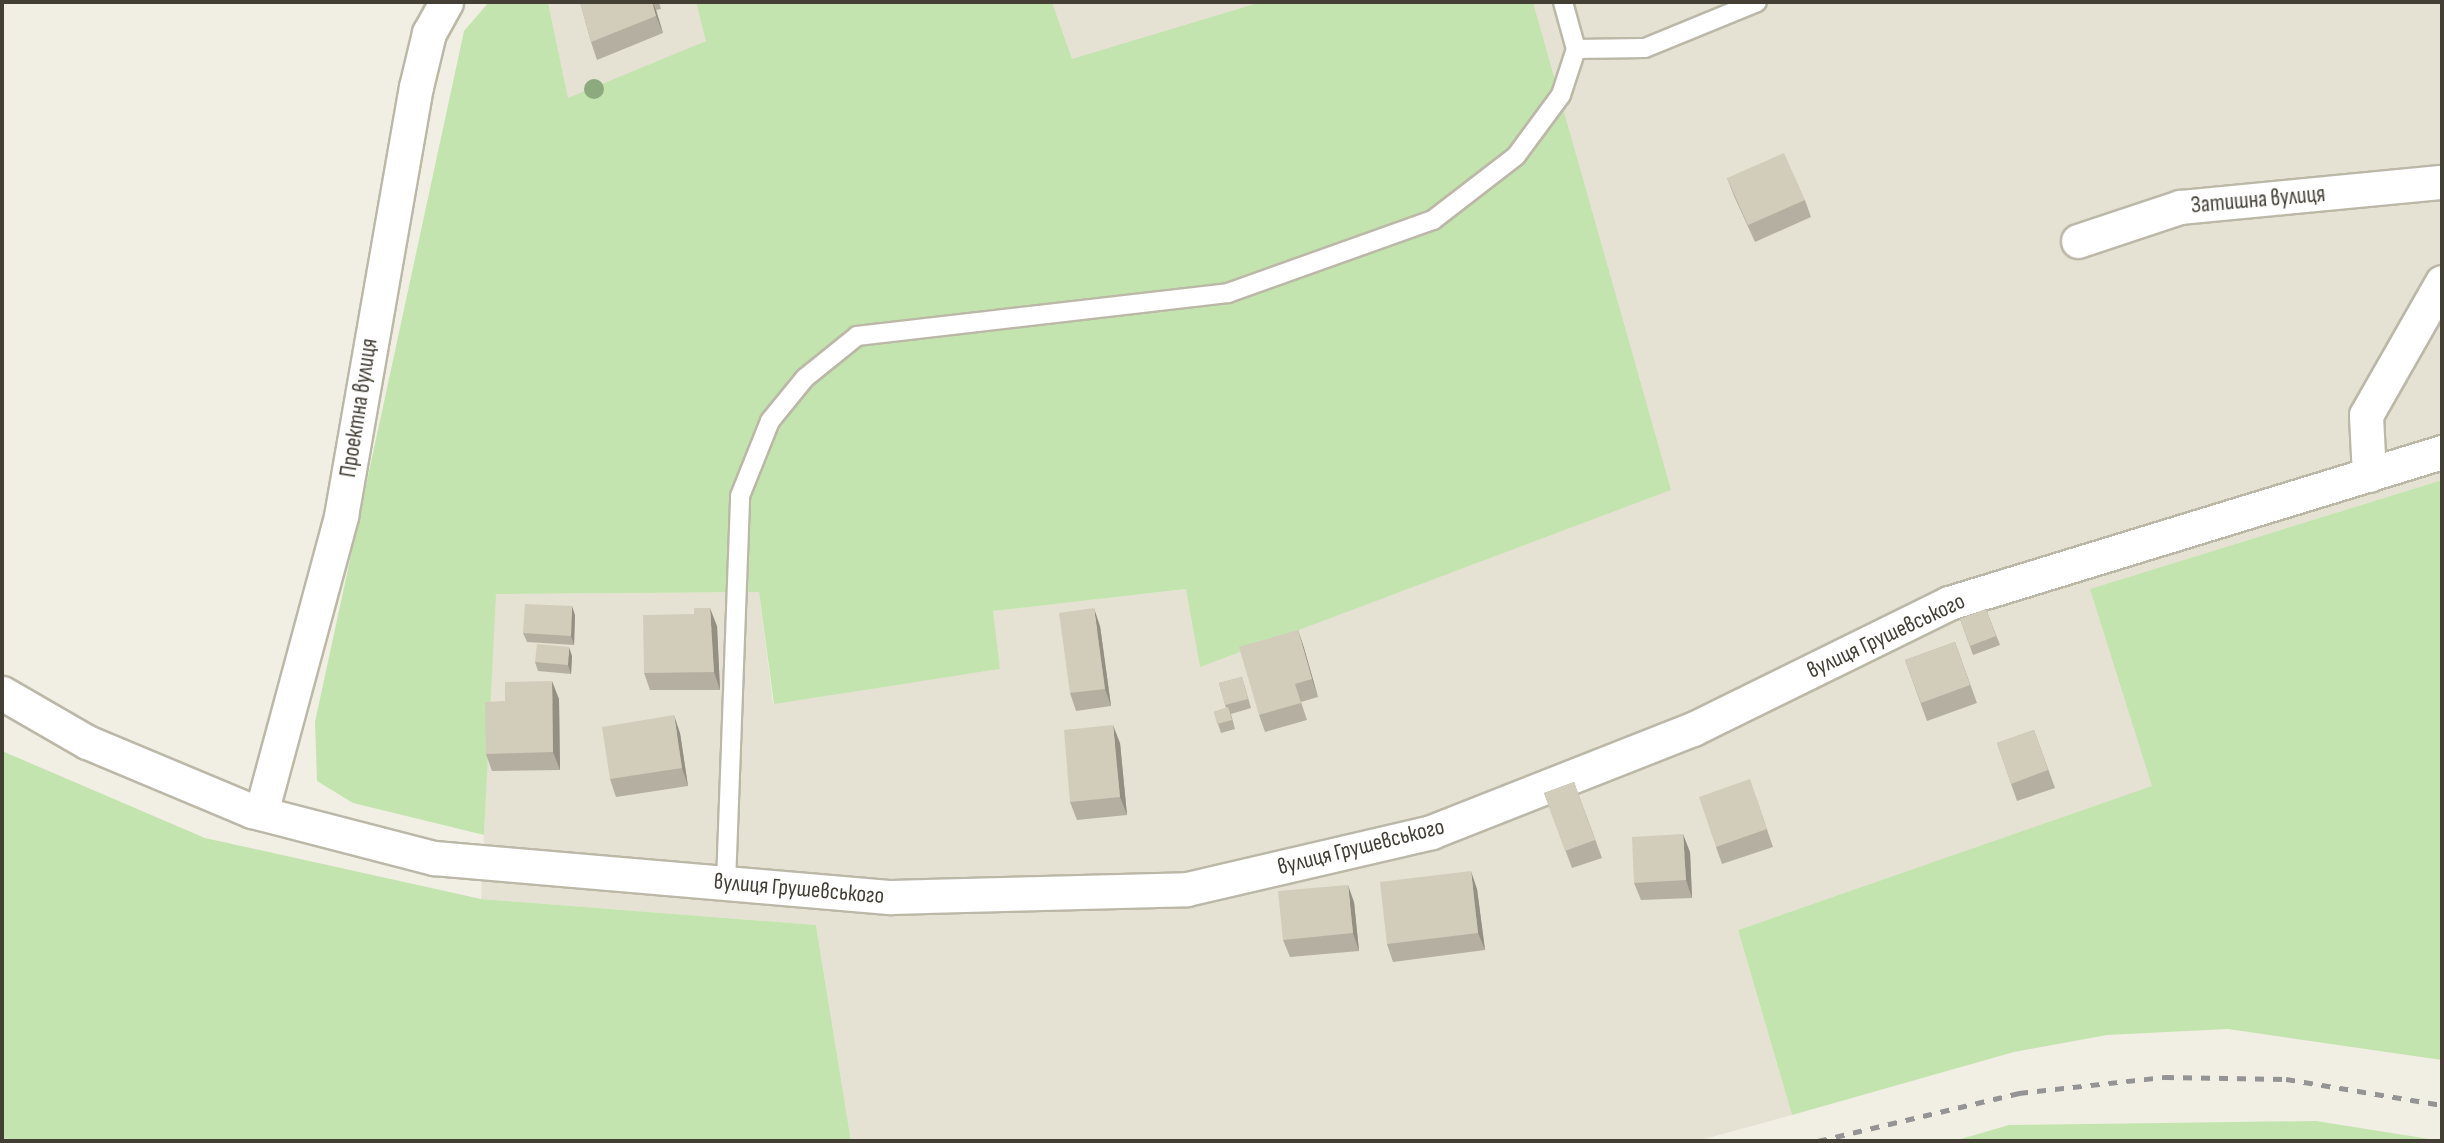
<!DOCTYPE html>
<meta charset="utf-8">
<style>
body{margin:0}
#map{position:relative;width:2444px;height:1143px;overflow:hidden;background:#f1efe4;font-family:"Sofia Sans Condensed",sans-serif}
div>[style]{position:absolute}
.residential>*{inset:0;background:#e5e2d3}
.green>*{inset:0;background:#c4e4af}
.roads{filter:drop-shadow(2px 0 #bcb8a8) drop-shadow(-2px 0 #bcb8a8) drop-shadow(0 2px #bcb8a8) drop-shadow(0 -2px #bcb8a8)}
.service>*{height:18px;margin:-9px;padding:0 9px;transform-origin:9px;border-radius:9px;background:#fff}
.minor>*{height:33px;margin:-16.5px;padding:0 16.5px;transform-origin:16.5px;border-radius:16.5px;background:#fff}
.rail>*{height:5px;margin-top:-2.5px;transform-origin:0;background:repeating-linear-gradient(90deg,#949494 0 9px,transparent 0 18px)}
.trees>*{width:20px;height:20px;margin:-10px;border-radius:50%;background:#8daa7f}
.wall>*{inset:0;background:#b5afa1}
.shaded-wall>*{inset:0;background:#938f83}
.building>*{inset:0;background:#d2ccbb}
span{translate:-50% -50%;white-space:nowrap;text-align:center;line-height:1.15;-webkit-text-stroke:7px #fff;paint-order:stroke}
.street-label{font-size:23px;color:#433f35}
.frame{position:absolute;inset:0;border:4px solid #433f35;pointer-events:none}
</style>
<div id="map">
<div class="residential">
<i style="clip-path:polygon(548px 2px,696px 2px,707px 41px,568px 99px)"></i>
<i style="clip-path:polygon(1052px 2px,1261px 2px,1072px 60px)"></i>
<i style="clip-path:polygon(1533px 2px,2442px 2px,2442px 480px,2091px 589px,2153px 786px,1738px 930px,1792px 1115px,1697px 1141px,851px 1141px,816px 925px,481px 899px,495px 594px,759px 592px,773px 703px,1000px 669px,992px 611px,1187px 589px,1200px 666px,1670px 490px)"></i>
</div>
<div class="green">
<i style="clip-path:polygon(489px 2px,548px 2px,568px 98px,706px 41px,696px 2px,1052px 2px,1072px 59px,1261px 2px,1533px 2px,1671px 490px,1200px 667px,1186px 589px,993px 611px,1000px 669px,774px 704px,759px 592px,496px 594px,484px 835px,353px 803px,317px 781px,315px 722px,464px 31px)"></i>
<i style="clip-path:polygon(2442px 480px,2442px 1060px,2228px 1029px,2107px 1035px,2014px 1052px,1792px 1115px,1738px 930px,2152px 786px,2090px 589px)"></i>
<i style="clip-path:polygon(2px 751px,205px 838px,481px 899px,816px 925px,851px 1141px,2px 1141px)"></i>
<i style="clip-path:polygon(2316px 1121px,2442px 1141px,1954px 1141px,2009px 1125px)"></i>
</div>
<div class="roads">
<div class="service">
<i style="left:1576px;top:49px;width:69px;rotate:-0.8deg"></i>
<i style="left:1645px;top:48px;width:121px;rotate:-22.3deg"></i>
<i style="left:726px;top:883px;width:387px;rotate:-87.9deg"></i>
<i style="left:740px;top:496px;width:81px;rotate:-68.2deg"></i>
<i style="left:770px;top:421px;width:55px;rotate:-50.9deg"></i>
<i style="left:805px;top:378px;width:67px;rotate:-38.9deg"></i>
<i style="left:857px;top:336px;width:373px;rotate:-6.6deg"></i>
<i style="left:1228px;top:293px;width:218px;rotate:-19.6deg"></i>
<i style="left:1433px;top:220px;width:105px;rotate:-37.6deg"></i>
<i style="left:1516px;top:156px;width:76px;rotate:-53.6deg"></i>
<i style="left:1561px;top:95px;width:48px;rotate:-71.9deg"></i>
<i style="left:1576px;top:49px;width:49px;rotate:-105.5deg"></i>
</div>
<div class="minor">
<i style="left:2078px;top:241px;width:108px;rotate:-18.4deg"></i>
<i style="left:2180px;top:207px;width:263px;rotate:-5.5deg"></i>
<i style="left:2369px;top:475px;width:60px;rotate:-92.9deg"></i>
<i style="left:2366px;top:415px;width:153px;rotate:-60.3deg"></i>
<i style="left:2px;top:693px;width:98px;rotate:30deg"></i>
<i style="left:87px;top:742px;width:179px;rotate:22.7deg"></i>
<i style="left:252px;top:811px;width:188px;rotate:14.5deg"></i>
<i style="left:434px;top:858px;width:459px;rotate:4.9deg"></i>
<i style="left:891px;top:897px;width:296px;rotate:-1.5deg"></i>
<i style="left:1187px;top:889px;width:251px;rotate:-13.1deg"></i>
<i style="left:1431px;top:832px;width:282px;rotate:-21.5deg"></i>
<i style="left:1693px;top:729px;width:285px;rotate:-26.2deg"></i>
<i style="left:1949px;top:603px;width:516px;rotate:-17.03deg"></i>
<i style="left:261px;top:813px;width:308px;rotate:-74.9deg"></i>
<i style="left:341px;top:516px;width:436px;rotate:-80.1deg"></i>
<i style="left:416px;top:87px;width:56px;rotate:-76.5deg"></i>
<i style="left:429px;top:33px;width:35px;rotate:-61deg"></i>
</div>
</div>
<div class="rail">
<i style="left:1818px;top:1141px;width:207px;rotate:-13.4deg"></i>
<i style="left:2019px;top:1093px;width:147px;rotate:-6.3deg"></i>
<i style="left:2165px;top:1077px;width:121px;rotate:0.9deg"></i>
<i style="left:2286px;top:1079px;width:158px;rotate:9.5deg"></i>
</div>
<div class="trees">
<i style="left:594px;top:89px"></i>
</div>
<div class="wall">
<i style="clip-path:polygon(580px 2px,659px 2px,661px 9px,656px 10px,663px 33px,597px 60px,591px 42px)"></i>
<i style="clip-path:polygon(1727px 178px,1805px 200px,1811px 217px,1755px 242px,1734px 196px)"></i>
<i style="clip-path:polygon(1986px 609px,2000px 645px,1973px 655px,1960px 619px)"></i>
<i style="clip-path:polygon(575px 615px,574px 645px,527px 642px,523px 633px)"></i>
<i style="clip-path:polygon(717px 626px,720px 690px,650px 690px,644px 673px)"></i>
<i style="clip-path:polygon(1100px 626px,1111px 706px,1076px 711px,1070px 693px)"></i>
<i style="clip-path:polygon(1298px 630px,1304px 648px,1318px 697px,1301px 702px,1307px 720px,1265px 732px,1259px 715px)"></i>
<i style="clip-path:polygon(1955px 642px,1977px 703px,1927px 721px,1905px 660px)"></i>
<i style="clip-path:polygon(572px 656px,571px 674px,538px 671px,535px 662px)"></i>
<i style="clip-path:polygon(1242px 677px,1251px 708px,1231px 714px,1235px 729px,1221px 733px,1214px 712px,1226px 708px,1219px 683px)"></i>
<i style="clip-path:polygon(559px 699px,560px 770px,492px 771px,486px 754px)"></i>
<i style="clip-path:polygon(2034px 730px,2055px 788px,2017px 801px,1997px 743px)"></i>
<i style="clip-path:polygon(680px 733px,688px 786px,616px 797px,610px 779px)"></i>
<i style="clip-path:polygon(1120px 743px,1127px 815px,1077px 820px,1070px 802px)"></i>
<i style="clip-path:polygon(1574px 782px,1602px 858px,1572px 868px,1544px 793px)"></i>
<i style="clip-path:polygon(1756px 797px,1773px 847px,1722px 864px,1716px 847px)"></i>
<i style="clip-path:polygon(1690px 852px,1692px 898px,1641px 900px,1634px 883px)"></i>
<i style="clip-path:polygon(1477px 889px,1485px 950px,1393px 962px,1387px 944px)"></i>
<i style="clip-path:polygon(1354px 902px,1359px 951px,1290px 957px,1283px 940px)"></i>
</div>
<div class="shaded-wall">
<i style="clip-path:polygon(652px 2px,656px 10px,663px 33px,656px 16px)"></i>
<i style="clip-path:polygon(572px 606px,575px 615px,574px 645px,571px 636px)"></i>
<i style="clip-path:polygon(710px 608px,717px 626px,720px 690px,714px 672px)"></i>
<i style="clip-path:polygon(1094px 608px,1100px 626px,1111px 706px,1105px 689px)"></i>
<i style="clip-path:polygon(1298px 630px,1304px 648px,1318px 697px,1312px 679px)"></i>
<i style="clip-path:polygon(569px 647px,572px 656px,571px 674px,568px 665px)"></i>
<i style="clip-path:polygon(552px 681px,559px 699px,560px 770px,553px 752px)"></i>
<i style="clip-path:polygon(674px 715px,680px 733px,688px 786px,682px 768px)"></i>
<i style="clip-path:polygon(1113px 725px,1120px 743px,1127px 815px,1120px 797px)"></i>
<i style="clip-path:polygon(1683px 834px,1690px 852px,1692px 898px,1686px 880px)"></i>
<i style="clip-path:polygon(1471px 871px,1477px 889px,1485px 950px,1478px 933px)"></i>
<i style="clip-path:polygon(1348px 885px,1354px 902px,1359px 951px,1353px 933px)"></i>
</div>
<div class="building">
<i style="clip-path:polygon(580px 2px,652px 2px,656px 16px,591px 42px)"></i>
<i style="clip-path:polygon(1784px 153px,1805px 200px,1748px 225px,1727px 178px)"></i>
<i style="clip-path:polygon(525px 604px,572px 606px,571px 636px,523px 633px)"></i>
<i style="clip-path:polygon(694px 608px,710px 608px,714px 672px,644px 673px,643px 615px,694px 614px)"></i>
<i style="clip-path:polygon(1094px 608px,1105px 689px,1070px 693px,1059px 613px)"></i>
<i style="clip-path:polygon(1986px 609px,1996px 636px,1970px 646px,1960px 619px)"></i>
<i style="clip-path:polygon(1298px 630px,1312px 679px,1295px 684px,1301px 703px,1259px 715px,1239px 647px)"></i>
<i style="clip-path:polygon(1955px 642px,1970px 685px,1921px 703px,1905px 660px)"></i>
<i style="clip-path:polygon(537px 644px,569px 647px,568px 665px,535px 662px)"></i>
<i style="clip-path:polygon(1242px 677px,1248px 699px,1225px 705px,1219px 683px)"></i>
<i style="clip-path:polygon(552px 681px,553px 752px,486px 754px,485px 702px,505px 701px,505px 682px)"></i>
<i style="clip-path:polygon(1228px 707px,1232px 720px,1217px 724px,1214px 712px)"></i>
<i style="clip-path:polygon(674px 715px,682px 768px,610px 779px,602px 727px)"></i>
<i style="clip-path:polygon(1113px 725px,1120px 797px,1070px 802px,1064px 730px)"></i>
<i style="clip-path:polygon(2034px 730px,2048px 770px,2011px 784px,1997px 743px)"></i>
<i style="clip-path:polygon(1750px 779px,1767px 829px,1716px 847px,1699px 797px)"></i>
<i style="clip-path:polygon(1574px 782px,1595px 840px,1565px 851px,1544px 793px)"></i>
<i style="clip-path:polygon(1683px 834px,1686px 880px,1634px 883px,1632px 837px)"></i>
<i style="clip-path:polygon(1471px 871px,1478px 933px,1387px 944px,1380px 882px)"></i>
<i style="clip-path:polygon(1348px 885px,1353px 933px,1283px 940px,1278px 891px)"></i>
</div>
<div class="street-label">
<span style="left:2258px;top:200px;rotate:-5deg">Затишна вулиця</span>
<span style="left:359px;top:408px;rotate:-81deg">Проектна вулиця</span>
<span style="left:1886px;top:636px;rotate:-25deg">вулиця Грушевського</span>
<span style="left:1361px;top:847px;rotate:-14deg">вулиця Грушевського</span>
<span style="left:799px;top:889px;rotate:5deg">вулиця Грушевського</span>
</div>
<div class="frame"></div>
</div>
